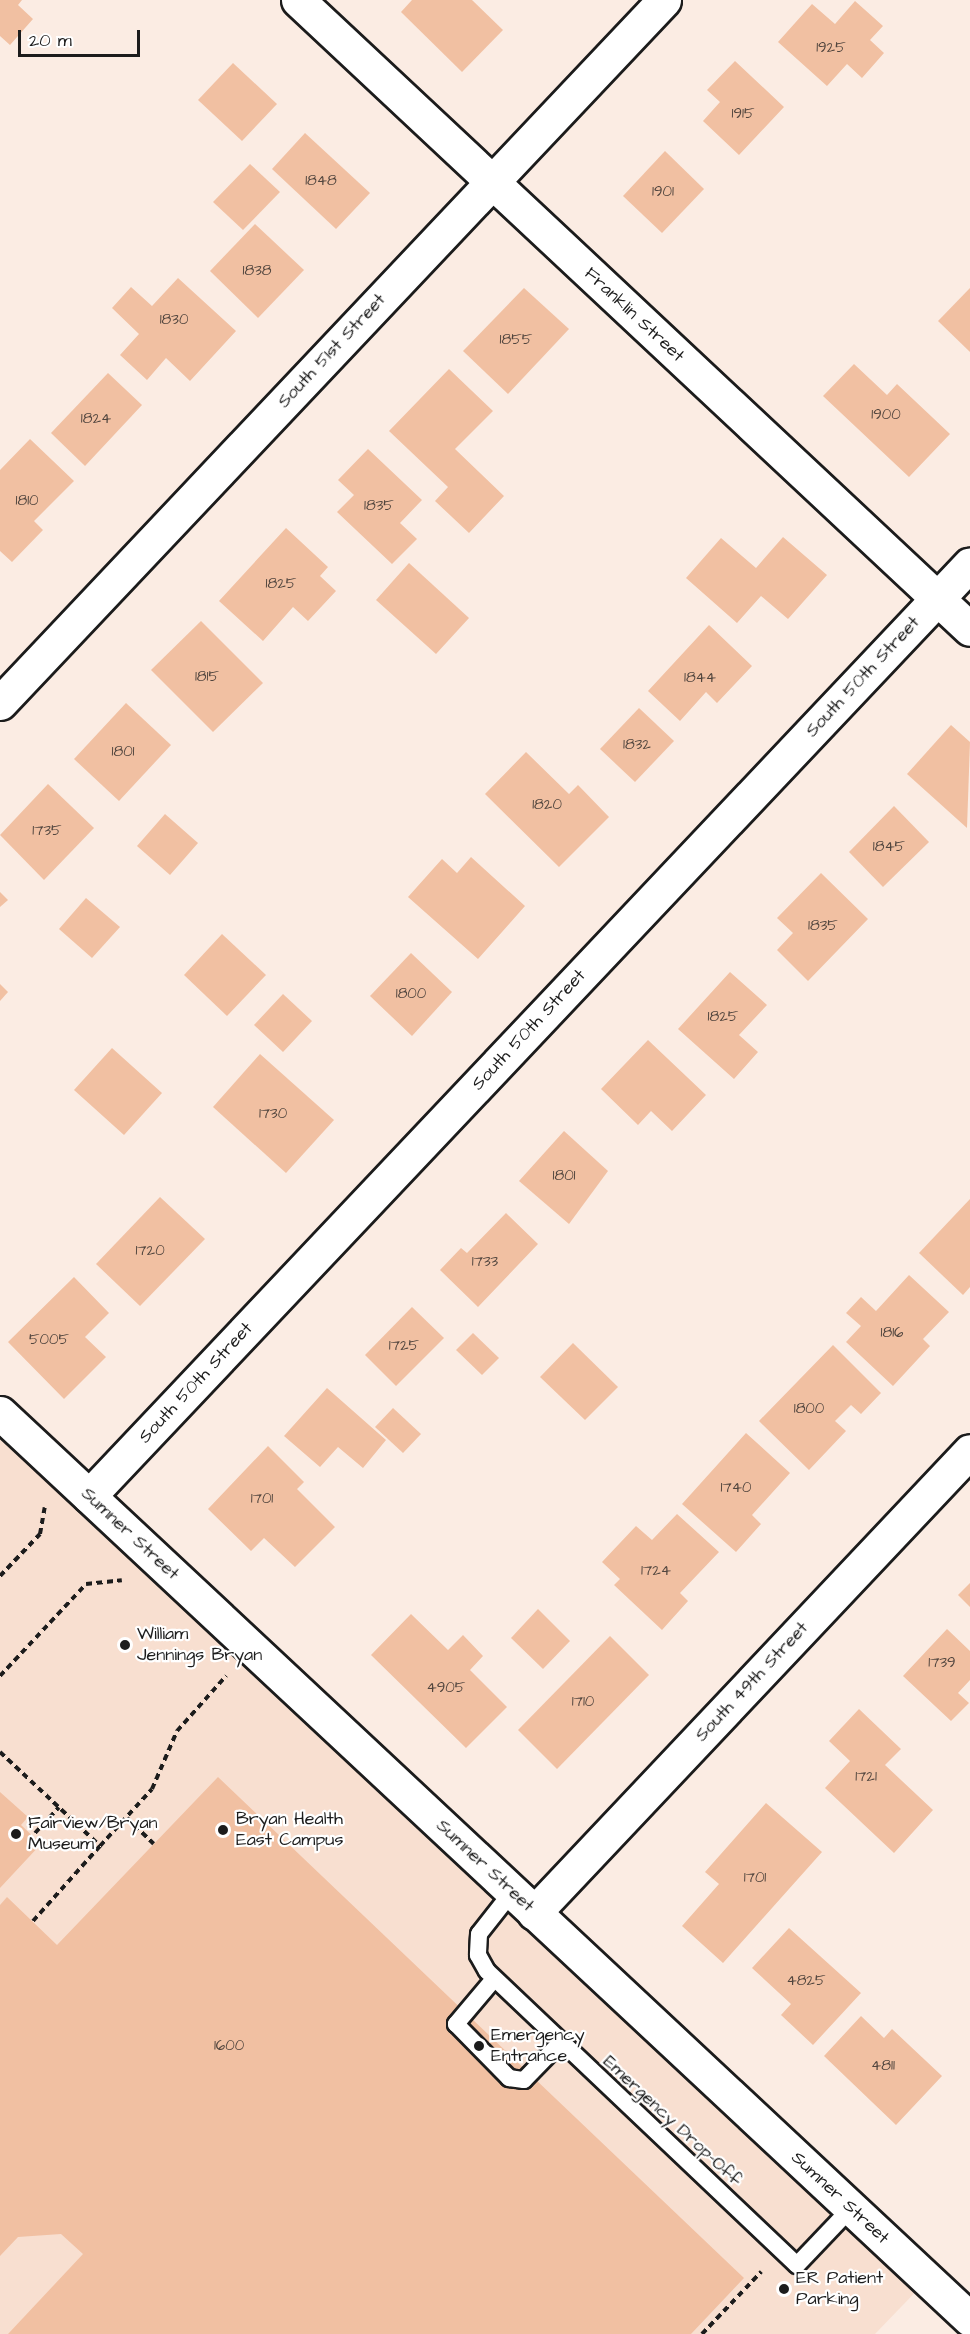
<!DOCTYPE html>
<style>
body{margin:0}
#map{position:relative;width:970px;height:2334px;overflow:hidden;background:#fbece3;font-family:"Architects Daughter",sans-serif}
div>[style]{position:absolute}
.built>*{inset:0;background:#f8dfd0}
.building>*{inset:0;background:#f1c0a2}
.path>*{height:4px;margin-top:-2px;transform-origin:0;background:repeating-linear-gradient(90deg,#1c1c1c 0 6px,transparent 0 10.5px)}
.roads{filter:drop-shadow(2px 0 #1c1c1c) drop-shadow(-2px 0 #1c1c1c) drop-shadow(0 2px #1c1c1c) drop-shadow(0 -2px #1c1c1c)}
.service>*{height:16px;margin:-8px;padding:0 8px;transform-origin:8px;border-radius:8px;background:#fff}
.minor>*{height:33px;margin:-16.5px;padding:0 16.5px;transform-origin:16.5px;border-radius:16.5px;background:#fff}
.tertiary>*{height:33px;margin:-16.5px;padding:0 16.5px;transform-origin:16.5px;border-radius:16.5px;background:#fff}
.dots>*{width:16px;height:16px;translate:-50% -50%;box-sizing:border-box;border:3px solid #fff;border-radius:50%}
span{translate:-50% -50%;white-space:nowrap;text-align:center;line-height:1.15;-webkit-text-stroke:4.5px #fff;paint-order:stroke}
.number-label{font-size:15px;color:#51453e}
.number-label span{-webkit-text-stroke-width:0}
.street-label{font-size:18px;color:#1c1c1c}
.poi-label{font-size:18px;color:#1c1c1c}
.left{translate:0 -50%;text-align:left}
.scale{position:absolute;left:18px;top:30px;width:122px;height:27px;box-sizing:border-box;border:3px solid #1c1c1c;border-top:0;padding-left:8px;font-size:18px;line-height:21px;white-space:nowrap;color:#1c1c1c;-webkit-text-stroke:4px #fff;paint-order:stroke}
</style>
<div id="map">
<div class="built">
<i style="clip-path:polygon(0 1413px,928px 2279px,875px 2334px,0 2334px)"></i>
</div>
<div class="building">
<i style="clip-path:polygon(0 0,22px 0,18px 5px,33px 19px,10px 45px,0 36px)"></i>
<i style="clip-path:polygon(412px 0,472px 0,503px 30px,462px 72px,401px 12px)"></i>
<i style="clip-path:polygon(855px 1px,883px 26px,870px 40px,884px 53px,862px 78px,847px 64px,827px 86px,778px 42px,812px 4px,835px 24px)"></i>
<i style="clip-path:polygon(735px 61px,784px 107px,739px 155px,703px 121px,720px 102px,707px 90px)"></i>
<i style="clip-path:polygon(233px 63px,277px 104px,242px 141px,198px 100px)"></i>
<i style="clip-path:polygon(305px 133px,370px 193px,336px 229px,272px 169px)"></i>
<i style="clip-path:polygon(665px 151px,704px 189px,662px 233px,623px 196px)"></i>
<i style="clip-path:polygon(250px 164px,280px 192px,243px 230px,213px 202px)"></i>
<i style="clip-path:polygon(255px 224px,304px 270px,258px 318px,210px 271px)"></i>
<i style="clip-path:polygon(178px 278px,236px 331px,190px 381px,166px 358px,147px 380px,120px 355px,139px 334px,112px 308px,131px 287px,152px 306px)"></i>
<i style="clip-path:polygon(524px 288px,569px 329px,508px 394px,463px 351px)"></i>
<i style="clip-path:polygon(970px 288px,970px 352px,938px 321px)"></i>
<i style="clip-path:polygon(854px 364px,887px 395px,897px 384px,950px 434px,909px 477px,823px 396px)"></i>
<i style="clip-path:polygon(449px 369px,493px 411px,455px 449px,504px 496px,469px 533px,435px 501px,448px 487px,389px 431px)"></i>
<i style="clip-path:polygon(108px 373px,142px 405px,85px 466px,51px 433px)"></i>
<i style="clip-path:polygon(30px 439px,74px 481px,34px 521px,43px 530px,12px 562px,0 551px,0 470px)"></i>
<i style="clip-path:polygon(368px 449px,422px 500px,400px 523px,417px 539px,392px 564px,337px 512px,354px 495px,338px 480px)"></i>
<i style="clip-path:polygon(286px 528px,328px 567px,320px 576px,336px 591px,308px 621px,293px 607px,263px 641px,219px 601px)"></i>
<i style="clip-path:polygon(783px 537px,827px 575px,788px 619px,761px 596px,737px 623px,686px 578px,721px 538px,756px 568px)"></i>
<i style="clip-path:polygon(409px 563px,469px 618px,436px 654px,376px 600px)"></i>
<i style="clip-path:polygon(201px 621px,263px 683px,213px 732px,151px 670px)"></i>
<i style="clip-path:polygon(709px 625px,752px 666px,717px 703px,706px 692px,680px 721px,648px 691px)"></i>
<i style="clip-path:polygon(126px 703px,171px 745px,119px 801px,74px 759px)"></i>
<i style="clip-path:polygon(639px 708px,674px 741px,635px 782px,600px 749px)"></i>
<i style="clip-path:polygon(951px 725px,970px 742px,967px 828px,907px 774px)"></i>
<i style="clip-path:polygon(526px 752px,569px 794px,578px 785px,609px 817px,559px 867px,485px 794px)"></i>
<i style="clip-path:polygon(48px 784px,94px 828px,44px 880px,0 835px)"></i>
<i style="clip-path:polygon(894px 806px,929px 842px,883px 887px,849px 852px)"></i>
<i style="clip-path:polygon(165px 814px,198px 843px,170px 875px,137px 846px)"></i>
<i style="clip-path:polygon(471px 857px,525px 906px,478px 959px,408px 897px,442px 859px,457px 873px)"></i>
<i style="clip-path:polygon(821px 873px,868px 919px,808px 981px,777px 950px,793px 933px,777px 918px)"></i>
<i style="clip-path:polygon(0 892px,8px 900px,0 907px)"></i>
<i style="clip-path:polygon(86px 898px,120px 927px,92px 958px,59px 929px)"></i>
<i style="clip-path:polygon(222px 934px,266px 975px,227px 1016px,184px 975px)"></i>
<i style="clip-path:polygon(411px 953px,452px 992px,412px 1036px,370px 996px)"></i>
<i style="clip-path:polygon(730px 972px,767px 1005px,739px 1035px,758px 1052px,734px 1079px,678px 1029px)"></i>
<i style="clip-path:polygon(0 984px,8px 992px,0 1001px)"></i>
<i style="clip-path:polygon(283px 994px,312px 1021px,283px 1052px,254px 1025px)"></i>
<i style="clip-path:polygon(648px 1040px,706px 1095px,672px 1131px,651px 1111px,638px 1125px,601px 1089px)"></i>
<i style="clip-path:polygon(112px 1048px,162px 1093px,124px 1135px,74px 1090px)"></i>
<i style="clip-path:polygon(260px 1054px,334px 1120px,286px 1173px,213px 1107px)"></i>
<i style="clip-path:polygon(564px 1131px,608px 1171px,569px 1224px,519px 1181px)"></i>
<i style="clip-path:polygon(160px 1197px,205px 1239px,140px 1306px,96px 1264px)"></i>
<i style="clip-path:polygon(970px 1199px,970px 1287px,963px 1295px,919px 1253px)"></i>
<i style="clip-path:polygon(506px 1213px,538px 1244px,478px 1307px,440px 1270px,461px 1248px,467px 1253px)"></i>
<i style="clip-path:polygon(909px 1275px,949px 1312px,923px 1339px,930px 1346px,893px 1386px,846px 1342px,861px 1326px,846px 1313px,861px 1297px,876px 1311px)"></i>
<i style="clip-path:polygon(74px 1277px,109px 1313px,85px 1337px,106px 1357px,64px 1399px,8px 1342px)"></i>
<i style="clip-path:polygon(412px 1307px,444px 1338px,396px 1386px,365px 1355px)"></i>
<i style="clip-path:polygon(473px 1333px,499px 1358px,482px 1375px,456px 1350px)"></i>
<i style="clip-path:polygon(573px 1343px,618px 1387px,585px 1420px,540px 1377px)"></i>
<i style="clip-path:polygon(833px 1345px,881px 1393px,861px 1414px,851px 1405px,835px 1421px,846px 1431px,809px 1470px,759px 1421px)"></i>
<i style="clip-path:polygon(327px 1388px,386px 1440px,363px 1468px,338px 1447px,320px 1467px,284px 1436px)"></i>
<i style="clip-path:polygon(393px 1408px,421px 1434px,403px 1453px,375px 1427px)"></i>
<i style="clip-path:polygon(746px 1433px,790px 1473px,752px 1515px,761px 1524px,736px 1552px,682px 1504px)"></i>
<i style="clip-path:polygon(268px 1446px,304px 1482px,297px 1489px,335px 1527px,295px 1567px,264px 1538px,251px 1551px,208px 1509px)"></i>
<i style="clip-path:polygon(677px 1514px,719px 1552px,680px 1593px,688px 1601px,662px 1630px,614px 1585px,620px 1579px,602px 1562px,636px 1526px,652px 1540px)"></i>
<i style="clip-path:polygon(970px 1583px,970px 1607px,958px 1595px)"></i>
<i style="clip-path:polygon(538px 1609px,570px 1641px,543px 1669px,511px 1638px)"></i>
<i style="clip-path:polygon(411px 1614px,448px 1650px,463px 1635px,483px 1656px,470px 1670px,507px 1707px,466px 1748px,371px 1655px)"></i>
<i style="clip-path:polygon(947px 1629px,970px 1651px,970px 1680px,958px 1693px,969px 1703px,951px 1721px,903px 1676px)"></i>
<i style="clip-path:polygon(610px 1636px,649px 1675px,557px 1769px,518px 1730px)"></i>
<i style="clip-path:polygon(859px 1709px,901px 1749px,885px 1765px,933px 1810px,894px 1853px,825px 1788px,850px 1761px,829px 1741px)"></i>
<i style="clip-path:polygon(218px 1777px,744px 2278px,691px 2334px,8px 2334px,83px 2254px,61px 2234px,18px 2237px,0 2256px,0 1905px,7px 1897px,57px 1945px)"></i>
<i style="clip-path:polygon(0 1792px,28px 1817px,21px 1825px,41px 1844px,0 1888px)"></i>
<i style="clip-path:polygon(766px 1803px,822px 1852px,723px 1963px,682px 1926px,719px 1884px,705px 1872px)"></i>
<i style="clip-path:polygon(789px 1928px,861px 1993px,813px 2045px,781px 2015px,791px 2004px,752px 1968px)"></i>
<i style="clip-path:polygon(861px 2016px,884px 2038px,892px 2029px,942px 2076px,896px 2125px,824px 2056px)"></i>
</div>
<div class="path">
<i style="left:0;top:1576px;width:58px;rotate:-46.4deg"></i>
<i style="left:40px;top:1534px;width:27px;rotate:-80deg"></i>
<i style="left:0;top:1676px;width:126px;rotate:-46.9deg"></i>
<i style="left:86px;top:1584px;width:36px;rotate:-6deg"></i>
<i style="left:0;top:1752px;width:137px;rotate:43.2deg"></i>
<i style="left:100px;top:1846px;width:77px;rotate:-47.6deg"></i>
<i style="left:152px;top:1789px;width:63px;rotate:-66.7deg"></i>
<i style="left:177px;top:1731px;width:74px;rotate:-48.3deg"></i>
<i style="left:127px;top:1818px;width:37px;rotate:44deg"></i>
<i style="left:35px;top:1833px;width:35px;rotate:-47deg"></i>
<i style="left:33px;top:1921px;width:101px;rotate:-48.2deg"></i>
<i style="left:702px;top:2334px;width:86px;rotate:-46.4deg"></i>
</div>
<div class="roads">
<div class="service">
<i style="left:512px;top:1892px;width:53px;rotate:128.2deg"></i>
<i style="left:479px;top:1934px;width:21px;rotate:93deg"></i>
<i style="left:478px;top:1955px;width:18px;rotate:61deg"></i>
<i style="left:487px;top:1971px;width:427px;rotate:43.5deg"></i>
<i style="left:797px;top:2265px;width:79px;rotate:-46.5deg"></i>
<i style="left:494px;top:1979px;width:59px;rotate:130.2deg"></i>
<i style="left:456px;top:2024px;width:76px;rotate:45.5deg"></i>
<i style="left:509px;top:2078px;width:15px;rotate:8deg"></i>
<i style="left:524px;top:2080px;width:52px;rotate:-45.8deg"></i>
</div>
<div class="minor">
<i style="left:298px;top:0;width:920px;rotate:43.11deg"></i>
<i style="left:0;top:703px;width:967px;rotate:-46.63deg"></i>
<i style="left:89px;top:1496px;width:1282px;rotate:-46.61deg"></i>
<i style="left:534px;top:1913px;width:635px;rotate:-46.66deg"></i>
</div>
<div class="tertiary">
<i style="left:0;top:1413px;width:1327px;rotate:43.05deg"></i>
</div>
</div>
<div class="dots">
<i style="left:125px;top:1645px;background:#1c1c1c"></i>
<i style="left:223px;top:1830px;background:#1c1c1c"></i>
<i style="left:16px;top:1834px;background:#1c1c1c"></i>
<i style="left:479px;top:2046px;background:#1c1c1c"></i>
<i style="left:784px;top:2289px;background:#1c1c1c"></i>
</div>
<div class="number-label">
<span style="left:831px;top:48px">1925</span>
<span style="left:743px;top:114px">1915</span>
<span style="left:321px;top:181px">1848</span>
<span style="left:663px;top:192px">1901</span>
<span style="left:257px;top:271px">1838</span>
<span style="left:174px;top:320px">1830</span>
<span style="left:516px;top:340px">1855</span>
<span style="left:886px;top:415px">1900</span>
<span style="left:96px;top:419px">1824</span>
<span style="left:27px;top:501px">1810</span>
<span style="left:379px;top:506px">1835</span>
<span style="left:281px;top:584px">1825</span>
<span style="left:207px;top:677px">1815</span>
<span style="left:700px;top:678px">1844</span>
<span style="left:637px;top:745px">1832</span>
<span style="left:123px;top:752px">1801</span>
<span style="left:547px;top:805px">1820</span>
<span style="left:47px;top:831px">1735</span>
<span style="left:889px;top:847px">1845</span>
<span style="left:823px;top:926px">1835</span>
<span style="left:411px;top:994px">1800</span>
<span style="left:723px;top:1017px">1825</span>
<span style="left:273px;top:1114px">1730</span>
<span style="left:564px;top:1176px">1801</span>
<span style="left:150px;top:1251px">1720</span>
<span style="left:485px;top:1262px">1733</span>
<span style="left:892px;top:1333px">1816</span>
<span style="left:49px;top:1340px">5005</span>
<span style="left:404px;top:1346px">1725</span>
<span style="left:809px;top:1409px">1800</span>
<span style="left:736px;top:1488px">1740</span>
<span style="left:262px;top:1499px">1701</span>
<span style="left:656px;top:1571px">1724</span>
<span style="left:942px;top:1663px">1739</span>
<span style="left:446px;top:1688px">4905</span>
<span style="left:583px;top:1702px">1710</span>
<span style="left:866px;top:1777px">1721</span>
<span style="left:755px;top:1878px">1701</span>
<span style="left:806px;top:1981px">4825</span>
<span style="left:229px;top:2046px">1600</span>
<span style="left:883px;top:2066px">4811</span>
</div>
<div class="street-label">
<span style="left:634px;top:315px;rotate:43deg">Franklin Street</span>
<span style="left:332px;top:351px;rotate:-47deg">South 51st Street</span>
<span style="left:863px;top:677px;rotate:-47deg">South 50th Street</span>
<span style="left:529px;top:1030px;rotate:-47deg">South 50th Street</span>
<span style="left:196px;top:1383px;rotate:-47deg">South 50th Street</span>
<span style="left:130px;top:1534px;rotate:43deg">Sumner Street</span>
<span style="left:752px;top:1682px;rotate:-47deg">South 49th Street</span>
<span style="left:485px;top:1866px;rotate:43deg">Sumner Street</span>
<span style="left:672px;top:2121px;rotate:43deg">Emergency Drop-Off</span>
<span style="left:840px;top:2198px;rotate:43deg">Sumner Street</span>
</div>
<div class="poi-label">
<span class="left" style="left:137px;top:1645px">William<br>Jennings Bryan</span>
<span class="left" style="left:236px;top:1830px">Bryan Health<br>East Campus</span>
<span class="left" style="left:28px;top:1834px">Fairview/Bryan<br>Museum</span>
<span class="left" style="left:491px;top:2046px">Emergency<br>Entrance</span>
<span class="left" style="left:796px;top:2289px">ER Patient<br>Parking</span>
</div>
<div class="scale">20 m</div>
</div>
